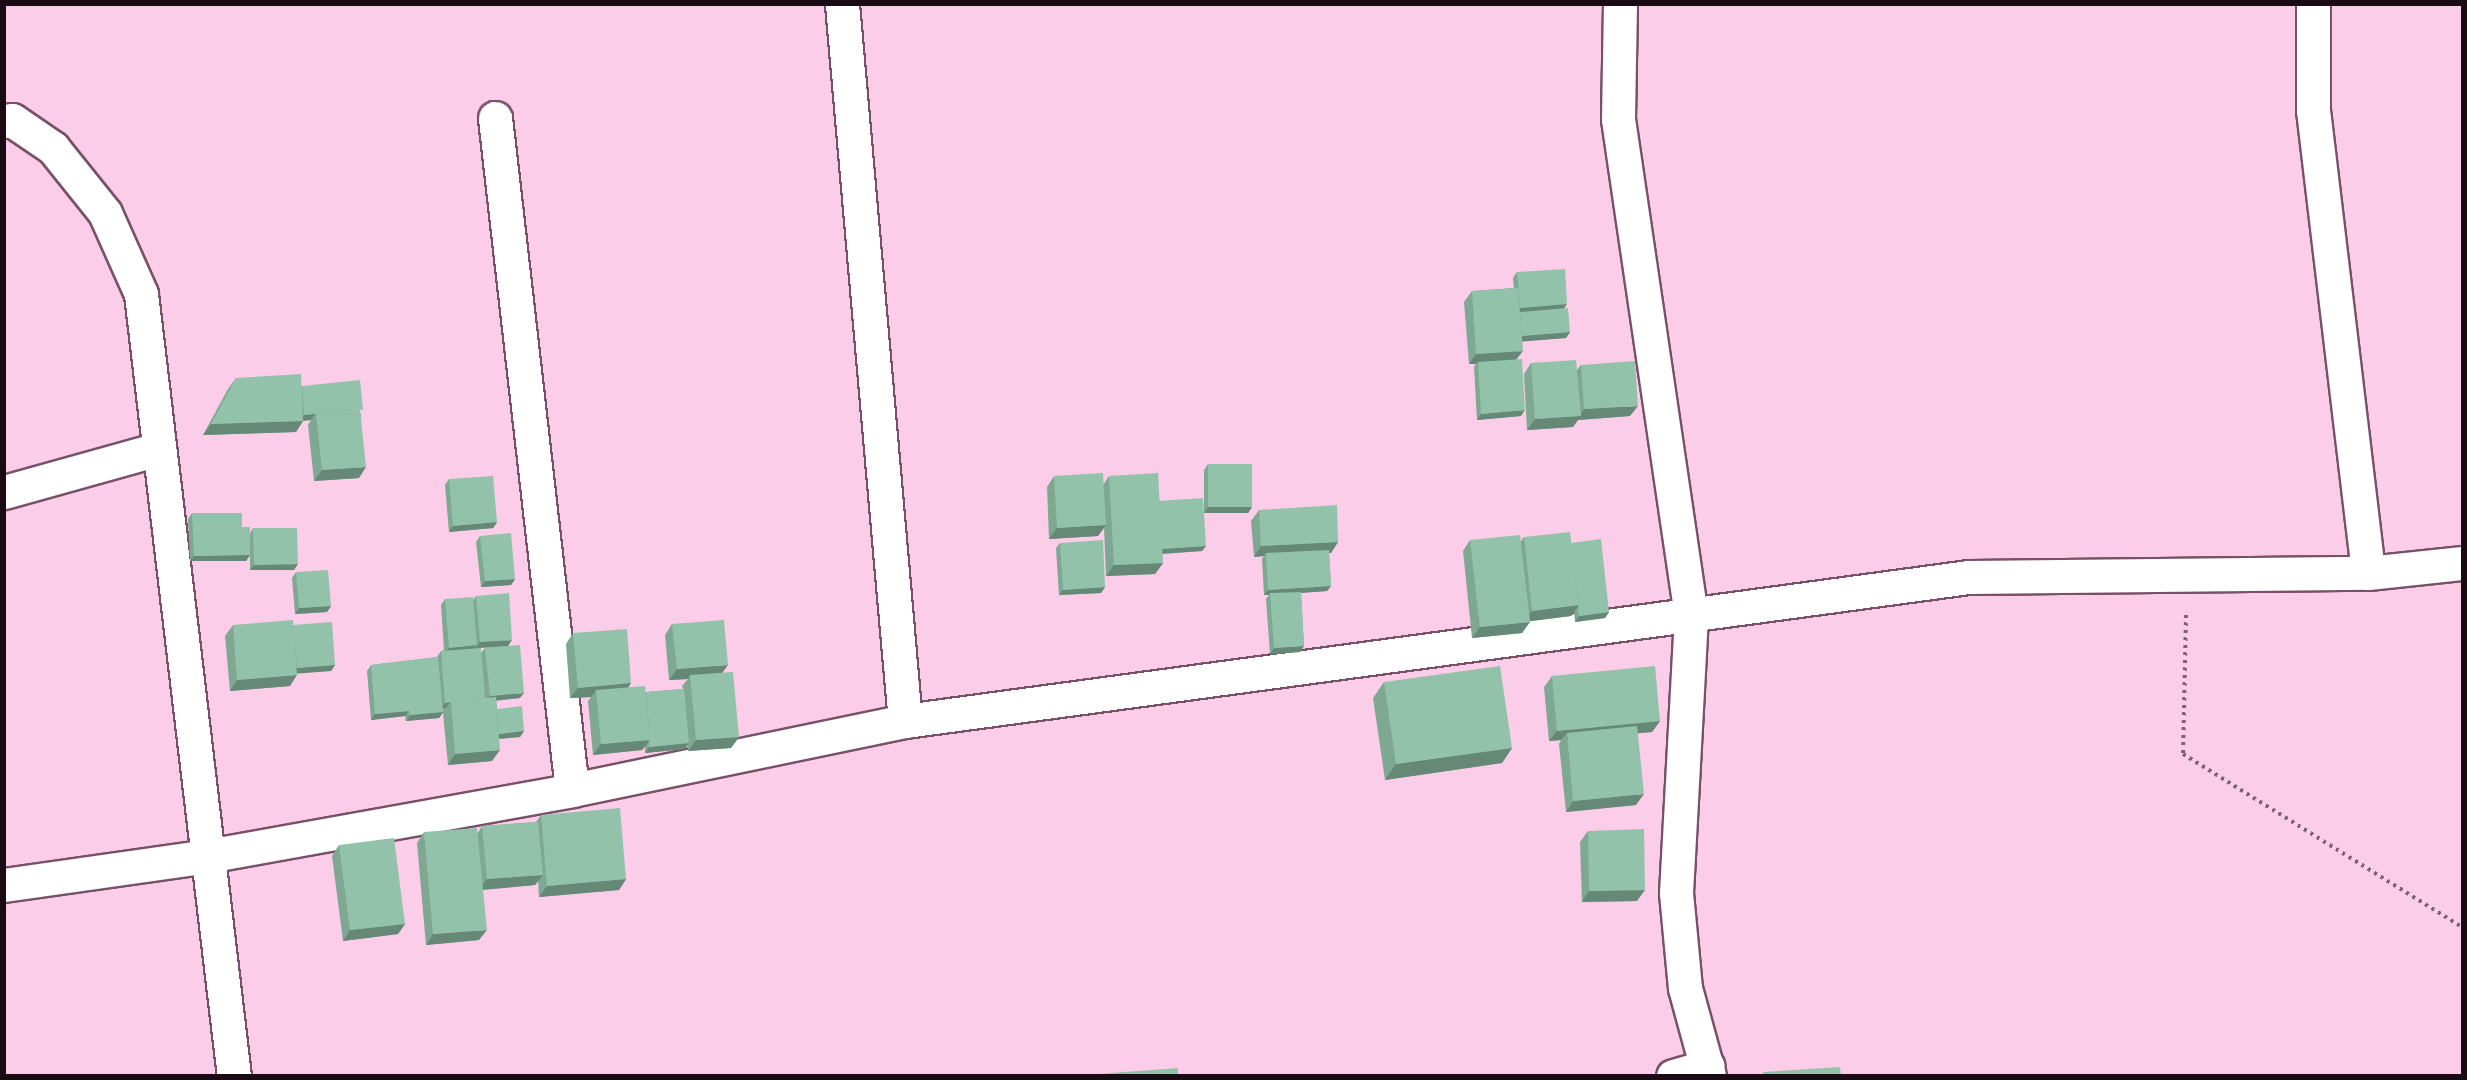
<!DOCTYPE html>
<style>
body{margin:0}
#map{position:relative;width:2467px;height:1080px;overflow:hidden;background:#fccde8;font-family:Inter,sans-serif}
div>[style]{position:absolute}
.path>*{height:4px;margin-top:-2px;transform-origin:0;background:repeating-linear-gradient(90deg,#806274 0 3px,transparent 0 7.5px)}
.roads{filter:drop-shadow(2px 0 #785168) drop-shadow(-2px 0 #785168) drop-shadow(0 2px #785168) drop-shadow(0 -2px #785168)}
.minor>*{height:33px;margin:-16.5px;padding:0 16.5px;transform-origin:16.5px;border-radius:16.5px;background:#fff}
.wall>*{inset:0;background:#7ea892}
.shaded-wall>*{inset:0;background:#687}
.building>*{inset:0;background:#92c3aa}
span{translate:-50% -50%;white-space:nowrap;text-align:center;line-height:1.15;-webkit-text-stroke:5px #fde1f1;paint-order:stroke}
.frame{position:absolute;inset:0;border:6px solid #190a13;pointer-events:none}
</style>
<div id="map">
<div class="path">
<i style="left:2186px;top:615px;width:139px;rotate:91.2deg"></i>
<i style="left:2183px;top:754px;width:328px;rotate:31.8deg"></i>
</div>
<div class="roads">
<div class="minor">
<i style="left:842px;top:4px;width:720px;rotate:84.98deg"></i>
<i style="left:1620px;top:4px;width:115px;rotate:91deg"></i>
<i style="left:1618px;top:119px;width:502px;rotate:81.64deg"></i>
<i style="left:1691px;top:616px;width:277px;rotate:93.1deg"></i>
<i style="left:1676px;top:893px;width:95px;rotate:84.6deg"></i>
<i style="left:1685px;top:988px;width:91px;rotate:74.7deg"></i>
<i style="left:2313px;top:4px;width:106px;rotate:90deg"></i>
<i style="left:2313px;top:110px;width:466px;rotate:83.2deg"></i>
<i style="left:495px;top:118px;width:676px;rotate:83.46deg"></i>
<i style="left:4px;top:121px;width:8px;rotate:-7deg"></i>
<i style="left:12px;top:120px;width:50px;rotate:34.3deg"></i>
<i style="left:53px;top:148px;width:83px;rotate:51.3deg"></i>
<i style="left:105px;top:213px;width:89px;rotate:66deg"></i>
<i style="left:141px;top:294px;width:788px;rotate:83.22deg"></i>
<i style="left:4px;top:492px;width:160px;rotate:-15.6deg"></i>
<i style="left:4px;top:885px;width:205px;rotate:-8.1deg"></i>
<i style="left:207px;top:856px;width:371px;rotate:-10.2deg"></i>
<i style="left:572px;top:790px;width:340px;rotate:-11.7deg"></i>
<i style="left:905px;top:721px;width:1073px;rotate:-7.71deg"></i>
<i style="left:1968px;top:577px;width:400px;rotate:-0.6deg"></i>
<i style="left:2368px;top:573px;width:95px;rotate:-6.1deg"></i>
<i style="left:1673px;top:1076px;width:36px;rotate:-16deg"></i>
</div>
</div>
<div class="wall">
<i style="clip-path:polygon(1517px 272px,1567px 304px,1564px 309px,1570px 332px,1566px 338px,1522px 341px,1516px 359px,1521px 416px,1477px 420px,1474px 367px,1476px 364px,1469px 364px,1464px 302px,1472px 291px,1514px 288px,1513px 278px)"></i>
<i style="clip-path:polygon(1531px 363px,1577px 370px,1581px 365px,1630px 416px,1578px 420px,1573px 427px,1527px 430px,1524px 374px)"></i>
<i style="clip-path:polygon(236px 378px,302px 386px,361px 414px,359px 478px,314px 481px,308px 425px,311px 420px,303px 421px,296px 432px,203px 435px,228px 389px)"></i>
<i style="clip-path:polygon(1208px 464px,1252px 507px,1248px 513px,1204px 513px,1204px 470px)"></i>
<i style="clip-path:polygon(1054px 476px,1103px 485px,1109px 476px,1159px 501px,1206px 546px,1202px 551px,1162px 554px,1163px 563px,1155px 574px,1106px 576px,1104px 528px,1098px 536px,1049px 539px,1047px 487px)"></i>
<i style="clip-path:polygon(449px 479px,497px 522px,493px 528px,449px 532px,445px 485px)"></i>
<i style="clip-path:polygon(1259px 510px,1338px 542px,1331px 553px,1329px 553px,1331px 586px,1327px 591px,1301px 593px,1304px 646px,1300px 652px,1270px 654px,1266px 599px,1269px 595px,1264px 595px,1262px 559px,1264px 556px,1254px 557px,1251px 521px)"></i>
<i style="clip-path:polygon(192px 513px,242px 527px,250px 534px,253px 528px,294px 570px,250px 570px,250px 549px,250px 555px,246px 561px,190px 561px,188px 519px)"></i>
<i style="clip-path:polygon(480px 536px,515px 579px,511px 585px,481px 587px,476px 542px)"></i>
<i style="clip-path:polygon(1524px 537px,1571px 543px,1609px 612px,1605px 618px,1575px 622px,1574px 612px,1571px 616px,1530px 621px,1522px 633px,1472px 638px,1463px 551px,1470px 540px,1521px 541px)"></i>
<i style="clip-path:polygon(1060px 543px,1105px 587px,1101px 593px,1059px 595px,1056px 548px)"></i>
<i style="clip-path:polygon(296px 572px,331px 606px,327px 612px,295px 614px,292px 578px)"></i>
<i style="clip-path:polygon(evenodd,476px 596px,509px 646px,520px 698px,496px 701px,497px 709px,524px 731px,520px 737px,499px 739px,492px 761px,448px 765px,443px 713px,439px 718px,406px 721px,405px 716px,371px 720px,367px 671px,371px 665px,437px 657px,441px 651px,444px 650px,441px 605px,445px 599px,473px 600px,476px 596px,499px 646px,485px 648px,481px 653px,481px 648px,499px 646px)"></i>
<i style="clip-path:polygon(672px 624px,722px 673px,739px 737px,731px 748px,688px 751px,688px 745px,685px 749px,645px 753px,645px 747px,642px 750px,593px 755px,588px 701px,591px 697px,570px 698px,566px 644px,573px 633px,631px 683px,628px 687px,646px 692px,683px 689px,682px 686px,688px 679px,669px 680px,665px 635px)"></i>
<i style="clip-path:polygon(233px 625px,293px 625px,335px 665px,331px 671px,297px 673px,290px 686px,230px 691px,225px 636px)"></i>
<i style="clip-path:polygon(1552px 676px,1660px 721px,1652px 732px,1638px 733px,1636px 805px,1566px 812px,1559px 744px,1561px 740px,1549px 741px,1544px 687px)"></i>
<i style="clip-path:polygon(1384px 682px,1512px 748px,1502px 763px,1385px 780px,1373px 698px)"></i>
<i style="clip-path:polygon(541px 815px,626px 879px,619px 890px,539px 897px,538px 881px,535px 885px,483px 890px,479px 940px,426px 945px,417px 843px,424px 832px,478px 833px,482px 826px,536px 822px)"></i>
<i style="clip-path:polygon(1588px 831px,1637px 901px,1582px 902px,1580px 842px)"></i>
<i style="clip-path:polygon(339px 845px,405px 924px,398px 934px,343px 941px,332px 856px)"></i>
</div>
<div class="shaded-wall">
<i style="clip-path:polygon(1567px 304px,1563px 309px,1516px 313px,1520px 308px)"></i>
<i style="clip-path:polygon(1570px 332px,1566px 338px,1517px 342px,1521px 336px)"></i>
<i style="clip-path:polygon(1523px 351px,1515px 361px,1478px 362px,1476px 364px,1469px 364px,1476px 354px)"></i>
<i style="clip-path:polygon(1638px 406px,1630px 416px,1578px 420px,1573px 427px,1527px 430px,1535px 419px,1579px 416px,1584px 409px)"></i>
<i style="clip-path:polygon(1525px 410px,1521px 416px,1477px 420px,1481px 414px)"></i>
<i style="clip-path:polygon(315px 414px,311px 420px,300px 421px,304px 415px)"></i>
<i style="clip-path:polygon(303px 421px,296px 432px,203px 435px,211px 424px)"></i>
<i style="clip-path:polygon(366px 467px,359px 478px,314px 481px,322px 470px)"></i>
<i style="clip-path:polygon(1208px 507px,1252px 507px,1248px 513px,1204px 513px)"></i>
<i style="clip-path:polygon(497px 522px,493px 528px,449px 532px,453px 526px)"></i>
<i style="clip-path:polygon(1106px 525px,1098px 536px,1049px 539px,1057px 528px)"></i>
<i style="clip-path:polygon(1338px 542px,1331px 553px,1266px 556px,1266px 553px,1264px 556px,1254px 557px,1261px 546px)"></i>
<i style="clip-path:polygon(1206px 546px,1202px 551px,1157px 554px,1161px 549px)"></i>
<i style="clip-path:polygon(250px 555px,246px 561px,190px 561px,194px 556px)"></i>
<i style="clip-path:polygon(1163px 563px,1155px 574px,1106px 576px,1114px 565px)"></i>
<i style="clip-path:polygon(298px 564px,294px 570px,250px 570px,254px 565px)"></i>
<i style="clip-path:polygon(515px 579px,511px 585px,481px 587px,485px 581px)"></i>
<i style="clip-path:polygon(1331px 586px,1327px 591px,1270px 595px,1270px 593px,1269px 595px,1264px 595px,1268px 590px)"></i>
<i style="clip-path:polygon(1105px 587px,1101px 593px,1059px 595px,1063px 590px)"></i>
<i style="clip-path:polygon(1579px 605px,1571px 616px,1524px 622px,1532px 611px)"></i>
<i style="clip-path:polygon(331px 606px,327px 612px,295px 614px,299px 608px)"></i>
<i style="clip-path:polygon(1609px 612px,1605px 618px,1575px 622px,1579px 616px)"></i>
<i style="clip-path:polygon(1530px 622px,1522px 633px,1472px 638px,1480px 627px)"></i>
<i style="clip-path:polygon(512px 640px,508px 646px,476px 648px,480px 642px)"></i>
<i style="clip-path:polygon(477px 645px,473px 651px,445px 653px,449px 648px)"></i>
<i style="clip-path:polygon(1304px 646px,1300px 652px,1270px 654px,1274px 648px)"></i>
<i style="clip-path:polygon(335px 665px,331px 671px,292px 674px,296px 668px)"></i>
<i style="clip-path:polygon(728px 665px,720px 676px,690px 675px,688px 679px,669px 680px,677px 669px)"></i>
<i style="clip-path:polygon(297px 675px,290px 686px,230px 691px,237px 680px)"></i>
<i style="clip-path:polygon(631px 683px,624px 694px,596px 690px,591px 697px,570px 698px,578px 688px)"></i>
<i style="clip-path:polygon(524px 693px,520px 698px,486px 701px,490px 696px)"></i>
<i style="clip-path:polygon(450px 702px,446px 708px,441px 708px,445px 703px)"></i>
<i style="clip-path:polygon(409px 711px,405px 716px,371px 720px,375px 714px)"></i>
<i style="clip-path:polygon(443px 712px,439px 718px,406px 721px,410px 715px)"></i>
<i style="clip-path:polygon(1660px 721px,1652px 732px,1567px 740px,1567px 733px,1561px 740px,1549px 741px,1557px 731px)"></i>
<i style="clip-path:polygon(524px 731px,520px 737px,495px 739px,499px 734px)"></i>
<i style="clip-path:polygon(739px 737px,731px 748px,688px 751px,696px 740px)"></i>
<i style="clip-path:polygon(650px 740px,642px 750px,593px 755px,601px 744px)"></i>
<i style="clip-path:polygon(689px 743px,685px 749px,645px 753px,649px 747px)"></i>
<i style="clip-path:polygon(1512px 748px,1502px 763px,1385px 780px,1396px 764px)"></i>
<i style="clip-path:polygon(500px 750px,492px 761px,448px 765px,455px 754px)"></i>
<i style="clip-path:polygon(1644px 794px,1636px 805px,1566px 812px,1573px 801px)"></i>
<i style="clip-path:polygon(543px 875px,535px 885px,479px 890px,487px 879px)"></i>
<i style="clip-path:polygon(626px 879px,619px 890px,539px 897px,547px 886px)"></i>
<i style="clip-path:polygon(1645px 890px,1637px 901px,1582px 902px,1589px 891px)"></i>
<i style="clip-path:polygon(405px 924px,398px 934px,343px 941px,350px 930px)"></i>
<i style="clip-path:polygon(487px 930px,479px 940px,426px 945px,433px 934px)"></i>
</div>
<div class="building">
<i style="clip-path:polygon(1565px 269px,1567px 304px,1520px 308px,1517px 272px)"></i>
<i style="clip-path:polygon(1518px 288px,1523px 351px,1476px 354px,1472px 291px)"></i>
<i style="clip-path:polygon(1568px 308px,1570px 332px,1522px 336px,1520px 312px)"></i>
<i style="clip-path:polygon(1522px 359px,1525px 410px,1481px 414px,1478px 362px)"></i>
<i style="clip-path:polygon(1576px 360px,1581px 416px,1535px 419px,1531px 363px)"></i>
<i style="clip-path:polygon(1635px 361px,1638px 406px,1584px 409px,1581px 365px)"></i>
<i style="clip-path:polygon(301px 374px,303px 421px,211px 424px,236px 378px)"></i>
<i style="clip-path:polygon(360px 380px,363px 410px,361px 410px,360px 409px,304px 415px,302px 386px)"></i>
<i style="clip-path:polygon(360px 409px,366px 467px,322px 470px,316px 414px)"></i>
<i style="clip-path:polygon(1208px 464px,1252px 464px,1252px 507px,1208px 507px)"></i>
<i style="clip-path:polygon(1103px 473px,1106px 525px,1057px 528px,1054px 476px)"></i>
<i style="clip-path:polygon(1158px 473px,1163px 563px,1114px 565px,1109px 476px)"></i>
<i style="clip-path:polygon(493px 476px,497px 522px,453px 526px,449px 479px)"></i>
<i style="clip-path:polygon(1203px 498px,1206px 546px,1162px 549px,1159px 501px)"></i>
<i style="clip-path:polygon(1337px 505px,1338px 542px,1261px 546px,1259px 510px)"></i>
<i style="clip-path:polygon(192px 513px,242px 513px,242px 527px,250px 527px,250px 555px,194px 556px)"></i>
<i style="clip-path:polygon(253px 528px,297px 528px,298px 564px,254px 565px)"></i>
<i style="clip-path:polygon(1570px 532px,1579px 605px,1532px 611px,1524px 537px)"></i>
<i style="clip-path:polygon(511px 533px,515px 579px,485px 581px,480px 536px)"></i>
<i style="clip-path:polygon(1520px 535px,1530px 622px,1480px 627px,1470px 540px)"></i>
<i style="clip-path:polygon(1601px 539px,1609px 612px,1579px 616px,1578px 607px,1579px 605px,1571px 543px)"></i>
<i style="clip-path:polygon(1103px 540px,1105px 587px,1063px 590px,1060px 543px)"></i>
<i style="clip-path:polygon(1329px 550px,1331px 586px,1268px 590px,1266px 553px)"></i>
<i style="clip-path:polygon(328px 570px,331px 606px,299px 608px,296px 572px)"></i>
<i style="clip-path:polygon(1301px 592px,1304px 646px,1274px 648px,1270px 593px)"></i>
<i style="clip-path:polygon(509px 593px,512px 640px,480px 642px,476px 596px)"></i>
<i style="clip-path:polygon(473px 597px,477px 645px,449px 648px,445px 599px)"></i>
<i style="clip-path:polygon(293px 620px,297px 675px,237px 680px,233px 625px)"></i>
<i style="clip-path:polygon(724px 620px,728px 665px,677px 669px,672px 624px)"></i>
<i style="clip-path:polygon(332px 622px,335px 665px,297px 668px,293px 625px)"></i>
<i style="clip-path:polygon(627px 629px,631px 683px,578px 688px,573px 633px)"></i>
<i style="clip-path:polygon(520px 645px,524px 693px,490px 696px,485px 648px)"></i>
<i style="clip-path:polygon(481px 648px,485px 698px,451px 701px,451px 702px,445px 703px,441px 651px)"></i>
<i style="clip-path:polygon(438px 657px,443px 712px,410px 715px,409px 711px,375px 714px,371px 665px)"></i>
<i style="clip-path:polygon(1500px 666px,1512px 748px,1396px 764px,1384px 682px)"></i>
<i style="clip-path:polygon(1655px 666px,1660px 721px,1557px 731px,1552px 676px)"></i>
<i style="clip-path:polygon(733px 672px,739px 737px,696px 740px,690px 675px)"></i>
<i style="clip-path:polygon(645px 686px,650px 740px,601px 744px,596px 690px)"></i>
<i style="clip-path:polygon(684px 689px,689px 743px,649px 747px,649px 741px,650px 740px,646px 692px)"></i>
<i style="clip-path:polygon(496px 697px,500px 750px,455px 754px,451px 701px)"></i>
<i style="clip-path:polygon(522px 706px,524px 731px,499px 734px,497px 709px)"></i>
<i style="clip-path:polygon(1637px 726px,1644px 794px,1573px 801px,1567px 733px)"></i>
<i style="clip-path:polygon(620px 808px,626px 879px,547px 886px,541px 815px)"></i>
<i style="clip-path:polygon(538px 822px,543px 875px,487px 879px,482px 826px)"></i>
<i style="clip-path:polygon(477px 828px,487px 930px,433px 934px,424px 832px)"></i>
<i style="clip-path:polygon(1644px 829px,1645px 890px,1589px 891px,1588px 831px)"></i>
<i style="clip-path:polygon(394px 838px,405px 924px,350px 930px,339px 845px)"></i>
<i style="clip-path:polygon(1840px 1067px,1841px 1076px,1764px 1076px,1763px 1072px)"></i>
<i style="clip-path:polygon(1178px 1068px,1178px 1076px,1072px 1076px)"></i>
</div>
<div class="frame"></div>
</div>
